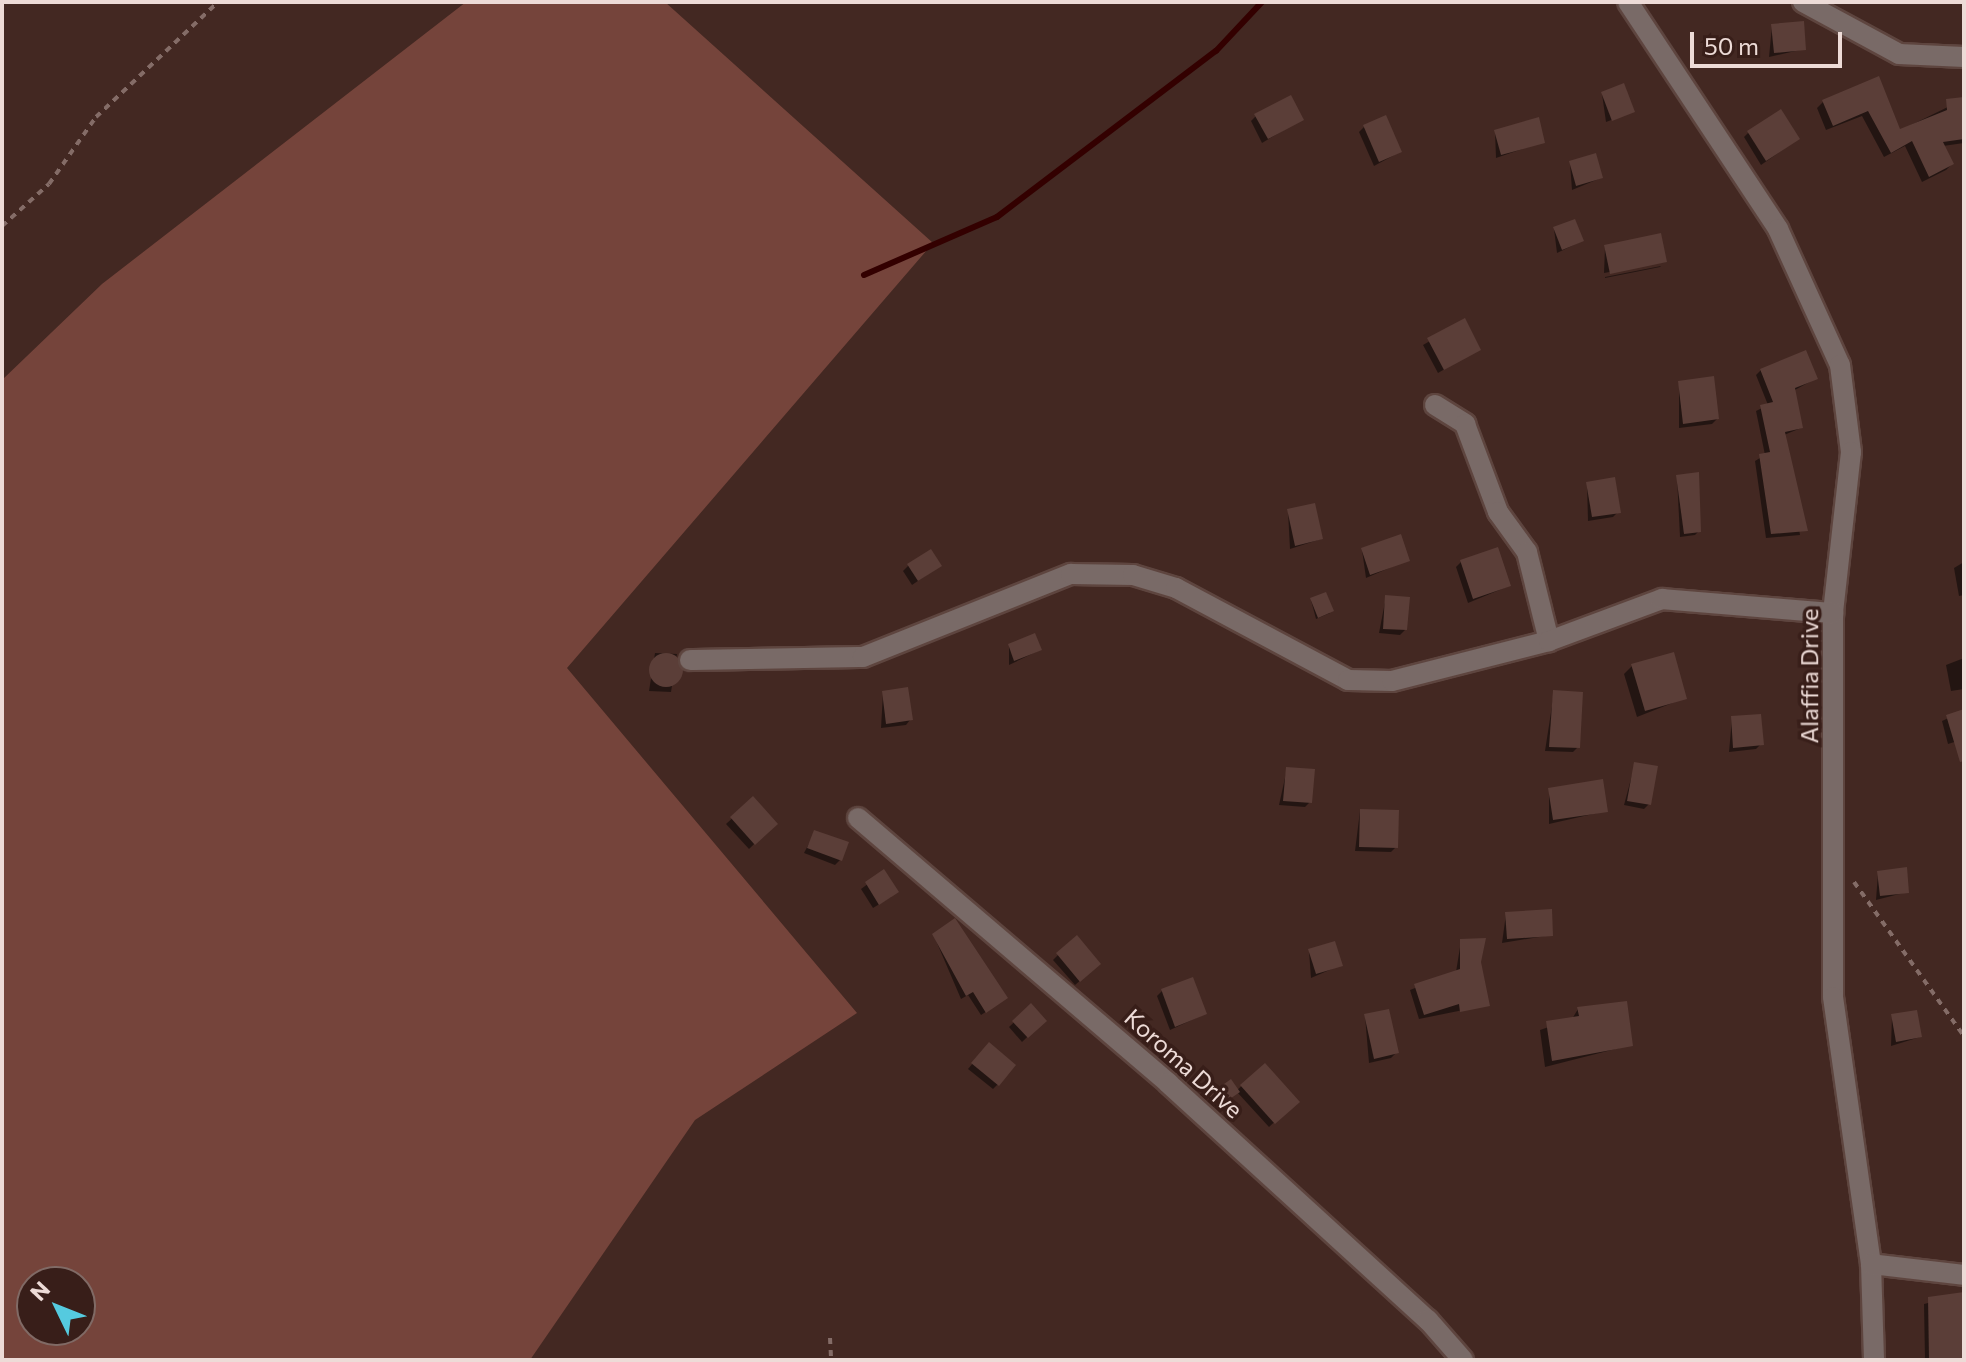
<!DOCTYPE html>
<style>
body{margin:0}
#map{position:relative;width:1966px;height:1362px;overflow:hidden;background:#432822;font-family:Commissioner,sans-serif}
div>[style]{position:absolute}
.green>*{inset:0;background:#75443b}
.shadow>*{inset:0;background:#0007}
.stream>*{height:6px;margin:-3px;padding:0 3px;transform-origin:3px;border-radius:3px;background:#300}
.building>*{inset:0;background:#5b3e38}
.round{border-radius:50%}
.path>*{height:4px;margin-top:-2px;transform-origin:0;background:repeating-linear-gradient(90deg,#846c67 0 6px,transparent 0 12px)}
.roads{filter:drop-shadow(2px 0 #5e453f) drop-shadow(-2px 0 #5e453f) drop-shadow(0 2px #5e453f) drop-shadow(0 -2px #5e453f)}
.minor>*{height:20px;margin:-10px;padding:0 10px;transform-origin:10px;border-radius:10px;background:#796a67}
span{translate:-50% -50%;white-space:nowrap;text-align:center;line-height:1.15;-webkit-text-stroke:7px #381e19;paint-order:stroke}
.street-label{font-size:24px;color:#eddbd7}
.frame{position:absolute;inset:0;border:4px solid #eddbd7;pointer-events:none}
.north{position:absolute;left:16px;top:1266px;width:80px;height:80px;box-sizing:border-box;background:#381e19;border:2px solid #806a65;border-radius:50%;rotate:313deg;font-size:22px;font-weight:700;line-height:32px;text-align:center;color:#eddbd7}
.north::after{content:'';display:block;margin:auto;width:28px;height:36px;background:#55cadf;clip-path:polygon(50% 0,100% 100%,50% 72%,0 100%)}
.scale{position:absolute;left:1690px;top:32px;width:152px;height:36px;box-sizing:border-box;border:4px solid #eddbd7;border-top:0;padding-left:10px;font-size:24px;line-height:28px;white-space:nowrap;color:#eddbd7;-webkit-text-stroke:6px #381e19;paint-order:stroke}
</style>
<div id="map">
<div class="green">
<i style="clip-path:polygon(evenodd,466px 2px,665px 2px,933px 243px,567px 668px,857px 1013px,695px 1120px,530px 1360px,2px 1360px,2px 380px,102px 284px,466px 2px,32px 1282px,80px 1282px,80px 1330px,32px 1330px,32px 1282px)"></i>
</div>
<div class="shadow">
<i style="clip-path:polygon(1772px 26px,1804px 49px,1769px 57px)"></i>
<i style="clip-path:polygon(1878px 79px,1899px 131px,1964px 99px,1964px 143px,1943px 146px,1952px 164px,1946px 170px,1922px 182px,1905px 146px,1884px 157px,1862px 116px,1826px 130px,1817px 108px,1823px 102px)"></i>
<i style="clip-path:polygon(1602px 94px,1633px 112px,1606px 122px)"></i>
<i style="clip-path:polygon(1256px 116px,1301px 120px,1262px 143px,1251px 121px)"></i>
<i style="clip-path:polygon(1364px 127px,1400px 152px,1374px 166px,1359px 132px)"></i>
<i style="clip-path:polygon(1495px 131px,1543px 142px,1496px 158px)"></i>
<i style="clip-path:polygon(1748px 133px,1798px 139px,1761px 165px,1744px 137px)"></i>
<i style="clip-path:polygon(1570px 163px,1601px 178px,1572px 190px)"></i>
<i style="clip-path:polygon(1554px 229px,1582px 241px,1557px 253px)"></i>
<i style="clip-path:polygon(1605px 247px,1665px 262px,1604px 273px)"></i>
<i style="clip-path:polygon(1661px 266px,1660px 267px,1605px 278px,1605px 277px)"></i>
<i style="clip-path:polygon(1464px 321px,1479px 349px,1438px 373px,1423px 345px)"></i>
<i style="clip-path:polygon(1761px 370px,1815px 379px,1793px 391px,1801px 428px,1784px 435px,1800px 535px,1766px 538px,1755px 461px,1765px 455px,1756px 411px,1768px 405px,1756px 375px)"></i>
<i style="clip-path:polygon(1679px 383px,1717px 419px,1712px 424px,1679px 428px)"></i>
<i style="clip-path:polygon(1677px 477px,1699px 531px,1695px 535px,1680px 537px)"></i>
<i style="clip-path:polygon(1587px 484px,1618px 512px,1613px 517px,1588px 521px)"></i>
<i style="clip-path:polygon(1288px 511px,1321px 539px,1290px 549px)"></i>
<i style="clip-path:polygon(1362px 550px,1408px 560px,1366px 578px)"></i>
<i style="clip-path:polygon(1461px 562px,1509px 586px,1468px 603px,1456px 567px)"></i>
<i style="clip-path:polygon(1964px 562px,1964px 595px,1959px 596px,1954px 568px)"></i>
<i style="clip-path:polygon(908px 566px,940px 566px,912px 585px,903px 571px)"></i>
<i style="clip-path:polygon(1386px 597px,1405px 630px,1400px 635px,1379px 633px)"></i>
<i style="clip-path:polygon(1311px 600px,1330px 613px,1316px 619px)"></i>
<i style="clip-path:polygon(1009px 646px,1040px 650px,1009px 665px)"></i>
<i style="clip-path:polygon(655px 653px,677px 654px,671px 692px,649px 691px)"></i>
<i style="clip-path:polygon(1964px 658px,1964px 689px,1951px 691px,1946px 665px)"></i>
<i style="clip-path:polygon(1632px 666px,1685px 698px,1637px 717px,1624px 674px)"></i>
<i style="clip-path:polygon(883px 693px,910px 720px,906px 725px,881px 728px)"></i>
<i style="clip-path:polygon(1554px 693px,1578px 747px,1573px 752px,1545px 751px)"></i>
<i style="clip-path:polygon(1964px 711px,1964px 739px,1948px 744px,1942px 721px)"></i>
<i style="clip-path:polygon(1732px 718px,1761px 744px,1756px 749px,1729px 752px)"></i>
<i style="clip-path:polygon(1635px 764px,1649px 804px,1644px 809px,1624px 805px)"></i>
<i style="clip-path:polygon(1287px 769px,1310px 802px,1305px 807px,1279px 805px)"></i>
<i style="clip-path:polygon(1549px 790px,1606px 811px,1549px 824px)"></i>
<i style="clip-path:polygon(753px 799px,775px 824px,749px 849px,726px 824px)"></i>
<i style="clip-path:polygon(1360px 811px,1396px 847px,1391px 852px,1355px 851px)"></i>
<i style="clip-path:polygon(815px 832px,840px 860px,835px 865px,804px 853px)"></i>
<i style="clip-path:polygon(884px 872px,891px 897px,873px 908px,861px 889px)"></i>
<i style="clip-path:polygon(1878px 873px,1907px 892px,1876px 900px)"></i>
<i style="clip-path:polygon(1506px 914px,1551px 935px,1502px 943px)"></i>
<i style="clip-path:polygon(934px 936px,1001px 1002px,981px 1015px,968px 995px,961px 999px)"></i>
<i style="clip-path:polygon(1461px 941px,1478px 962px,1488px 1005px,1419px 1019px,1410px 990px,1456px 972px)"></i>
<i style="clip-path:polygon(1309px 951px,1341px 965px,1311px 978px)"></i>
<i style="clip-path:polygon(1058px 955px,1094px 969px,1075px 985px,1053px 960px)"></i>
<i style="clip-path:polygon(1162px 991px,1205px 1014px,1170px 1030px,1157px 996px)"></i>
<i style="clip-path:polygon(1031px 1006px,1044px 1021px,1022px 1042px,1009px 1027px)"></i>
<i style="clip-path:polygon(1578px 1009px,1631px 1045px,1545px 1067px,1540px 1030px,1572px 1019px)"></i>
<i style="clip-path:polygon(1365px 1016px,1396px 1053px,1391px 1058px,1369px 1063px)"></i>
<i style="clip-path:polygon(1892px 1016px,1920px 1037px,1891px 1046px)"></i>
<i style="clip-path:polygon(984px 1050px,998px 1084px,993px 1089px,968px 1069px)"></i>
<i style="clip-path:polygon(1265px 1065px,1297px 1102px,1269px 1127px,1237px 1092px,1216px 1108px,1209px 1098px,1230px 1082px,1236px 1091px)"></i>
<i style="clip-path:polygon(1964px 1294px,1964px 1360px,1925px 1360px,1924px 1304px)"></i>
</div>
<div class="stream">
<i style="left:864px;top:275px;width:145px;rotate:-23.6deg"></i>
<i style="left:997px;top:217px;width:275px;rotate:-37.2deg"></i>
<i style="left:1216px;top:51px;width:67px;rotate:-46.8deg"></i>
</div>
<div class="building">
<i style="clip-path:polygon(1804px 21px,1806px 50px,1774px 53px,1771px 24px)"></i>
<i style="clip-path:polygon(1879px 76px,1900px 129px,1947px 110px,1946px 99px,1964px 97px,1964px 139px,1943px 142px,1954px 164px,1929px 177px,1912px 141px,1891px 153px,1868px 111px,1833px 126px,1822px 100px)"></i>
<i style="clip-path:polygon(1624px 83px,1635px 112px,1612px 121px,1601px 92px)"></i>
<i style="clip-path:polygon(1291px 95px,1304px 120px,1268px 139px,1254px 114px)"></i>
<i style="clip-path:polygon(1781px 109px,1800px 139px,1766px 161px,1747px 131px)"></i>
<i style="clip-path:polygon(1386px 115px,1402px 152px,1379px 162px,1363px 125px)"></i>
<i style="clip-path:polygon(1539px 117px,1545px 143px,1501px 155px,1494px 130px)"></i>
<i style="clip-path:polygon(1596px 153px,1603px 178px,1576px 186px,1569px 161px)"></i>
<i style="clip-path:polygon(1575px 219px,1584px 241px,1562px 250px,1553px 227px)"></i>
<i style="clip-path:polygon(1661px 233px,1667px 262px,1610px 274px,1604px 245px)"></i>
<i style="clip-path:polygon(1465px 318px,1481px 350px,1444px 370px,1427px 338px)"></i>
<i style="clip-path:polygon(1806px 350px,1818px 379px,1795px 388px,1803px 428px,1785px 432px,1808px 531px,1771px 534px,1759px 454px,1770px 452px,1760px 405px,1773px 402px,1760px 369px)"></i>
<i style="clip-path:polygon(1714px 376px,1719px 419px,1683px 424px,1678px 381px)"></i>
<i style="clip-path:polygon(1699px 472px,1701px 532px,1684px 534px,1676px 475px)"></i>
<i style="clip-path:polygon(1615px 477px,1621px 513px,1592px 517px,1586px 482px)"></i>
<i style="clip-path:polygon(1315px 503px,1323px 539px,1295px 546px,1287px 509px)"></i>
<i style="clip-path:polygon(1401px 534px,1410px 561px,1370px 575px,1361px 548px)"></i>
<i style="clip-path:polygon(1498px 547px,1511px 586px,1473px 599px,1460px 560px)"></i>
<i style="clip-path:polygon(931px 549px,942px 566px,918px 581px,907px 564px)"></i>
<i style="clip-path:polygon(1326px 592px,1334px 611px,1318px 618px,1310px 598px)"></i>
<i style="clip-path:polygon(1385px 595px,1410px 597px,1407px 630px,1383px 629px)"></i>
<i style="clip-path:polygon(1035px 633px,1042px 650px,1014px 661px,1008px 644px)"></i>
<i style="clip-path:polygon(1674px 652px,1687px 699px,1645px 711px,1631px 664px)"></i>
<i class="round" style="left:649px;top:653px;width:34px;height:34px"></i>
<i style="clip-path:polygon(908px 687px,913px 720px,886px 724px,882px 691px)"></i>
<i style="clip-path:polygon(1553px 690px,1583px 692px,1580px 748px,1549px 747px)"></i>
<i style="clip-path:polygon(1964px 709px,1964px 761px,1960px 762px,1946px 715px)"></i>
<i style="clip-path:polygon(1761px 714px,1764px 745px,1733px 748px,1731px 716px)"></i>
<i style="clip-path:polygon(1634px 762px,1658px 766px,1651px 805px,1627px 801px)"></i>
<i style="clip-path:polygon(1286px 767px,1315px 769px,1312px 803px,1283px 801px)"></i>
<i style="clip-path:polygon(1603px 779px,1608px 812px,1553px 820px,1548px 788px)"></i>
<i style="clip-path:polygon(753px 796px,778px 824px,755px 845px,730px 817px)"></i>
<i style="clip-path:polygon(1360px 809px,1399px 810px,1398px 848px,1359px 847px)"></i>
<i style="clip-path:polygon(814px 830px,849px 842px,842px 861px,807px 848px)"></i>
<i style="clip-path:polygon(1907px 867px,1909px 893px,1880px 896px,1877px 871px)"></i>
<i style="clip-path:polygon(884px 869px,899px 892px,879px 905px,865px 882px)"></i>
<i style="clip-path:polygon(1552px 909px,1553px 936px,1507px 939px,1505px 912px)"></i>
<i style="clip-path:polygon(955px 918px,1008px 998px,986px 1013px,973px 992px,966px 996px,932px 934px)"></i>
<i style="clip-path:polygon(1077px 935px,1101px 964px,1080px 982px,1056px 953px)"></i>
<i style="clip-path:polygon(1486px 938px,1481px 962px,1490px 1006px,1460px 1012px,1459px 1004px,1424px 1015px,1414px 984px,1460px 969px,1460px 939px)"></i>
<i style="clip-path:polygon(1335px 941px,1343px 966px,1316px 974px,1308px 949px)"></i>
<i style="clip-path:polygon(1193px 977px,1207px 1014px,1175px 1027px,1161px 989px)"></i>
<i style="clip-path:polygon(1627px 1001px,1633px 1046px,1552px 1061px,1546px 1021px,1579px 1016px,1577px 1007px)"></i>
<i style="clip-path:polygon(1031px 1003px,1047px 1021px,1028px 1038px,1012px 1021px)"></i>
<i style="clip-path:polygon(1389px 1009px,1399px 1053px,1374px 1059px,1364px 1014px)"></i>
<i style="clip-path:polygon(1917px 1010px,1922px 1037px,1896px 1042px,1891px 1014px)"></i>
<i style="clip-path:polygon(989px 1042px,1016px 1065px,999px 1086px,971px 1063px)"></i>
<i style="clip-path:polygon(1265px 1063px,1300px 1102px,1275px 1124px,1240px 1085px)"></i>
<i style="clip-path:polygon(1231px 1079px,1240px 1092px,1218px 1107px,1209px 1095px)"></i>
<i style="clip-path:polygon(1964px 1292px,1964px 1360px,1929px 1360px,1928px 1297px)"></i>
</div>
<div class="path">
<i style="left:2px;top:226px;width:63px;rotate:-41.8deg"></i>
<i style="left:49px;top:184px;width:82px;rotate:-55deg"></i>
<i style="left:96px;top:117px;width:168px;rotate:-43.3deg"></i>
<i style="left:1854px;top:882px;width:189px;rotate:54.5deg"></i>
<i style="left:830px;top:1338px;width:22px;rotate:87deg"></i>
</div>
<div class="roads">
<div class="minor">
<i style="left:1628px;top:2px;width:272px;rotate:56.5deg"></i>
<i style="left:1778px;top:229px;width:149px;rotate:65.5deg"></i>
<i style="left:1840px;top:365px;width:88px;rotate:82.8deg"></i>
<i style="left:1851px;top:452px;width:162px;rotate:96.4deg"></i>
<i style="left:1833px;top:613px;width:384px;rotate:90deg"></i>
<i style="left:1833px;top:997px;width:270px;rotate:81.9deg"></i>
<i style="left:1871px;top:1264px;width:96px;rotate:88.2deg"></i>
<i style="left:1803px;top:2px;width:109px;rotate:28.4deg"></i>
<i style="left:1899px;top:54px;width:65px;rotate:2.6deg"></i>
<i style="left:1435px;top:405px;width:36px;rotate:32deg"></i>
<i style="left:1465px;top:424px;width:94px;rotate:69.4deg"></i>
<i style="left:1498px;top:512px;width:49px;rotate:54.1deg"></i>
<i style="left:1527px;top:552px;width:92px;rotate:76.1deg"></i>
<i style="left:690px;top:660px;width:173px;rotate:-1deg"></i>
<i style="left:863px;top:657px;width:224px;rotate:-21.8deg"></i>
<i style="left:1071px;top:574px;width:62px;rotate:0.9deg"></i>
<i style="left:1133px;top:575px;width:45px;rotate:16.8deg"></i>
<i style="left:1176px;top:588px;width:195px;rotate:28.1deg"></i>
<i style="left:1348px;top:680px;width:44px;rotate:1.3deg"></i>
<i style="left:1392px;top:681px;width:162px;rotate:-14.3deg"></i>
<i style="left:1549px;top:641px;width:121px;rotate:-20.4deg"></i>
<i style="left:1662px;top:599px;width:172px;rotate:4.7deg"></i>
<i style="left:858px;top:818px;width:408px;rotate:40.5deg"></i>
<i style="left:1168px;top:1083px;width:352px;rotate:42.4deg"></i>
<i style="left:1428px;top:1320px;width:53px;rotate:48.8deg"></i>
<i style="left:1871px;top:1264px;width:94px;rotate:6.7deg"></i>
</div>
</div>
<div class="street-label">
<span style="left:1809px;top:676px;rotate:-90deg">Alaffia Drive</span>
<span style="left:1184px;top:1063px;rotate:42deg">Koroma Drive</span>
</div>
<div class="frame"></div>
<div class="north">N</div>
<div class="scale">50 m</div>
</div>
